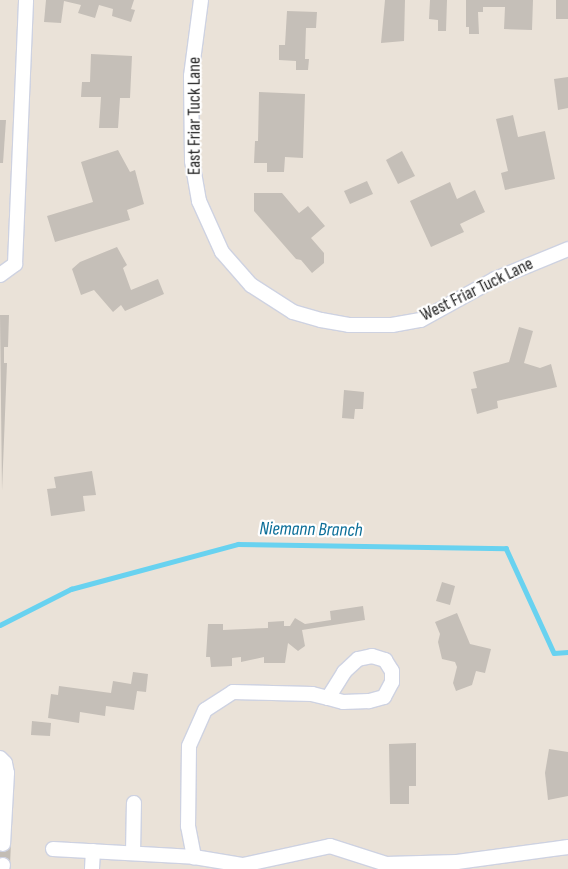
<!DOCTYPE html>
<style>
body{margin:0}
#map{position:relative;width:568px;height:869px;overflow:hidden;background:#eae2d8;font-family:"Sofia Sans Condensed",sans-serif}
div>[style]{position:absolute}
.stream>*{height:4.5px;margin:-2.25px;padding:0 2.25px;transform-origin:2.25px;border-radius:2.25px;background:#68d2f0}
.building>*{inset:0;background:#c5bfb8}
.minor-tunnel>*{height:14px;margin-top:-7px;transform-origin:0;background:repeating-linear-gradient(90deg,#c3bdb5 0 14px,transparent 0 21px)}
.roads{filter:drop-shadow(1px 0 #ced2e1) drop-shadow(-1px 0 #ced2e1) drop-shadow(0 1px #ced2e1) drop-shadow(0 -1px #ced2e1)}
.minor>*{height:14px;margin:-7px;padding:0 7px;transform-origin:7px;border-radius:7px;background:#fff}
span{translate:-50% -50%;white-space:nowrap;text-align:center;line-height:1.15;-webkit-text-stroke:4.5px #fff;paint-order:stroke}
.street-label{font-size:18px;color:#272727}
.water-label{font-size:19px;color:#0b6e98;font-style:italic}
</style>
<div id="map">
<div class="stream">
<i style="left:0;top:625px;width:80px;rotate:-26.9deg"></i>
<i style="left:71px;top:589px;width:173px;rotate:-15.1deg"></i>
<i style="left:238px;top:544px;width:268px;rotate:0.9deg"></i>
<i style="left:506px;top:548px;width:115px;rotate:65.4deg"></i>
<i style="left:554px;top:653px;width:14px;rotate:-4deg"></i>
</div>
<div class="building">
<i style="clip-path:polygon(46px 0,134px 0,131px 9px,135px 10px,131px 22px,112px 16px,113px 9px,99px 5px,95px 18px,78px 13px,81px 5px,64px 1px,61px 23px,44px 22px)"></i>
<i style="clip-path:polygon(385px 0,405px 0,404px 41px,381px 43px)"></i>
<i style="clip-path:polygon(430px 0,447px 0,446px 31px,438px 31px,438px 20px,429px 19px)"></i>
<i style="clip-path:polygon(466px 0,533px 0,532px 30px,504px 29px,505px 7px,483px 7px,483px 12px,478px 12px,479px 34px,469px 34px,469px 27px,466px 27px)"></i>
<i style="clip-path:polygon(556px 0,568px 0,568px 19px,556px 19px)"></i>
<i style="clip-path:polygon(287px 11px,317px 12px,316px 28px,306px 28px,305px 59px,309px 59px,308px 70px,296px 70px,296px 61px,279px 60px,279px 45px,285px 45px)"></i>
<i style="clip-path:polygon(91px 54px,132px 56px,130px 98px,120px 98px,118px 128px,99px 128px,101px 97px,81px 97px,82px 82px,90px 82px)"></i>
<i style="clip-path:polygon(568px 77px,568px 108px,558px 110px,554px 79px)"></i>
<i style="clip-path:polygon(259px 92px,305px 94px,303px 158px,285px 157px,284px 172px,267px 172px,267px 163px,254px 163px,255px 141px,258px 141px)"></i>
<i style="clip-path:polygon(513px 115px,518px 137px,545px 131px,555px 179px,505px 190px,501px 173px,508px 171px,496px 119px)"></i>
<i style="clip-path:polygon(0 120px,6px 120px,3px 163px,0 163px)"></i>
<i style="clip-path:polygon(118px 150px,130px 172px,135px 170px,144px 204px,127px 210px,130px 220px,55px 242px,47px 216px,93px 202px,81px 162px)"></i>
<i style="clip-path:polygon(402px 151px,415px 176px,398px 184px,386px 160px)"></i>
<i style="clip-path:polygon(367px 181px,373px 194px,350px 204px,344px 191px)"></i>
<i style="clip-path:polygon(450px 182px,457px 199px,475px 190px,485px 212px,460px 224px,464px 232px,431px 247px,410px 201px)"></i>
<i style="clip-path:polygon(254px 193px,282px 193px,299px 213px,308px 206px,325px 226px,311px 238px,324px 253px,324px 263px,312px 273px,301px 260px,296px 259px,254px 211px)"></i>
<i style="clip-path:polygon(117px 247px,127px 265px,123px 268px,131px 290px,158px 279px,164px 294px,125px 311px,121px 305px,113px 312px,94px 290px,81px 295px,72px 269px,80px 262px)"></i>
<i style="clip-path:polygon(0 315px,9px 315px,8px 347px,4px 347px,4px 363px,7px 363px,2px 491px)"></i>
<i style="clip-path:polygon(519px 327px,533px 331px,524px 363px,540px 368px,551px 364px,557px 387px,497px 401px,498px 408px,477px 414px,471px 389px,477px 388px,473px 372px,509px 362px)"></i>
<i style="clip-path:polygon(344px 390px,364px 392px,363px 409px,355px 409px,354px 419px,342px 418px)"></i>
<i style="clip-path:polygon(92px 471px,96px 495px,83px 496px,85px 511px,51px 516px,47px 489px,56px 488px,54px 477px)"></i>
<i style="clip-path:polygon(442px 582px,455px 586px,450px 605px,436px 601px)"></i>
<i style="clip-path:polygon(363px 606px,365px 620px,302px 630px,305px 646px,298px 651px,288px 643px,285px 663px,264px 663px,264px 657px,241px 662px,241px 657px,232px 658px,232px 666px,211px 667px,210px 657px,206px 657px,208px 624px,223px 624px,223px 630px,268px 628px,268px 622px,284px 621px,284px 626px,290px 626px,295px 618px,305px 624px,331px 620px,330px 611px)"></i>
<i style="clip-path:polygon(457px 613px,470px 644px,491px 649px,485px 673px,476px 671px,472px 685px,456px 691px,453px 683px,457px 667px,455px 662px,442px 659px,438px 642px,440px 634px,435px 622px)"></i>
<i style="clip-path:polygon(133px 672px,148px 674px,146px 692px,137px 691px,134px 710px,106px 706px,105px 716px,80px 712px,79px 723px,48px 718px,51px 694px,58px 695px,59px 686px,111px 693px,113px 681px,131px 684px)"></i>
<i style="clip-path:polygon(32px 721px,51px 723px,50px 736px,31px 735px)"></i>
<i style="clip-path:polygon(416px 743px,416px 786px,409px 786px,409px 804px,390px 804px,389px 744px)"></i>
<i style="clip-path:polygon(549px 749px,568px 752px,568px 796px,548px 800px,545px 773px)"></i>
<i style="clip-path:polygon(0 844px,11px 844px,10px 865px,0 865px)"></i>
</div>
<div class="minor-tunnel">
<i style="left:3px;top:865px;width:21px;rotate:-90deg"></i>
</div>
<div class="roads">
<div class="minor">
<i style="left:201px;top:0;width:77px;rotate:97.5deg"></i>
<i style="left:191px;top:76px;width:85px;rotate:89.3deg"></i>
<i style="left:192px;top:161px;width:41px;rotate:80.1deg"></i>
<i style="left:199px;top:201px;width:56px;rotate:65.7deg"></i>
<i style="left:222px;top:252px;width:44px;rotate:48.7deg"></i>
<i style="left:251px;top:285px;width:50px;rotate:32.7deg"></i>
<i style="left:293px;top:312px;width:29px;rotate:16deg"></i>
<i style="left:321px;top:320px;width:28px;rotate:10deg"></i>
<i style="left:349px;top:325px;width:43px"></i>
<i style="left:392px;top:325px;width:29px;rotate:-10deg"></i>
<i style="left:421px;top:320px;width:85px;rotate:-29deg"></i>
<i style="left:495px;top:279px;width:79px;rotate:-22.3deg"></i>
<i style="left:0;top:275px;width:19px;rotate:-36deg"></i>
<i style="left:15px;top:264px;width:264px;rotate:-87.6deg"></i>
<i style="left:328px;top:698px;width:31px;rotate:-58deg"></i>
<i style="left:344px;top:672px;width:19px;rotate:-43deg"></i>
<i style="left:358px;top:659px;width:14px;rotate:-12deg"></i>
<i style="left:372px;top:656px;width:14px;rotate:17deg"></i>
<i style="left:385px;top:660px;width:13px;rotate:58deg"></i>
<i style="left:392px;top:671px;width:11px;rotate:90deg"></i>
<i style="left:392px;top:682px;width:17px;rotate:118deg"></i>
<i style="left:384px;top:697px;width:16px;rotate:165deg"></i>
<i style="left:369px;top:701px;width:26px;rotate:178deg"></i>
<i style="left:343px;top:702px;width:16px;rotate:-165deg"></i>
<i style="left:328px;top:698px;width:16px;rotate:-166deg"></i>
<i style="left:312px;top:694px;width:79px;rotate:-178.5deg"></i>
<i style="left:233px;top:692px;width:33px;rotate:147deg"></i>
<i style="left:205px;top:710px;width:39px;rotate:114deg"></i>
<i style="left:189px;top:746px;width:80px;rotate:90.7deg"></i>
<i style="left:188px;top:826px;width:32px;rotate:79deg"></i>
<i style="left:194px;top:857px;width:50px;rotate:9.3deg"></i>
<i style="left:243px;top:865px;width:89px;rotate:-12.3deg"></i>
<i style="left:330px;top:846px;width:59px;rotate:17.8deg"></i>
<i style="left:386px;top:864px;width:71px;rotate:-1.6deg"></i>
<i style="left:457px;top:862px;width:112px;rotate:-7.7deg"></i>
<i style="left:0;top:758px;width:7px;rotate:45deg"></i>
<i style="left:5px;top:763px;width:10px;rotate:79deg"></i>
<i style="left:7px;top:773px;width:71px;rotate:93.2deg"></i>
<i style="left:53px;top:849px;width:141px;rotate:3.2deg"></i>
<i style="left:133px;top:853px;width:50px;rotate:-88.9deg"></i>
<i style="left:2px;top:869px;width:4px;rotate:-76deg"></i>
<i style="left:92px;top:869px;width:18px;rotate:-87deg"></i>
</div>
</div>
<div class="street-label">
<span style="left:195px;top:116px;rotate:-90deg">East Friar Tuck Lane</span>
<span style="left:477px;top:290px;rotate:-26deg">West Friar Tuck Lane</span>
</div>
<div class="water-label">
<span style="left:311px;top:530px;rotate:1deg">Niemann Branch</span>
</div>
</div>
